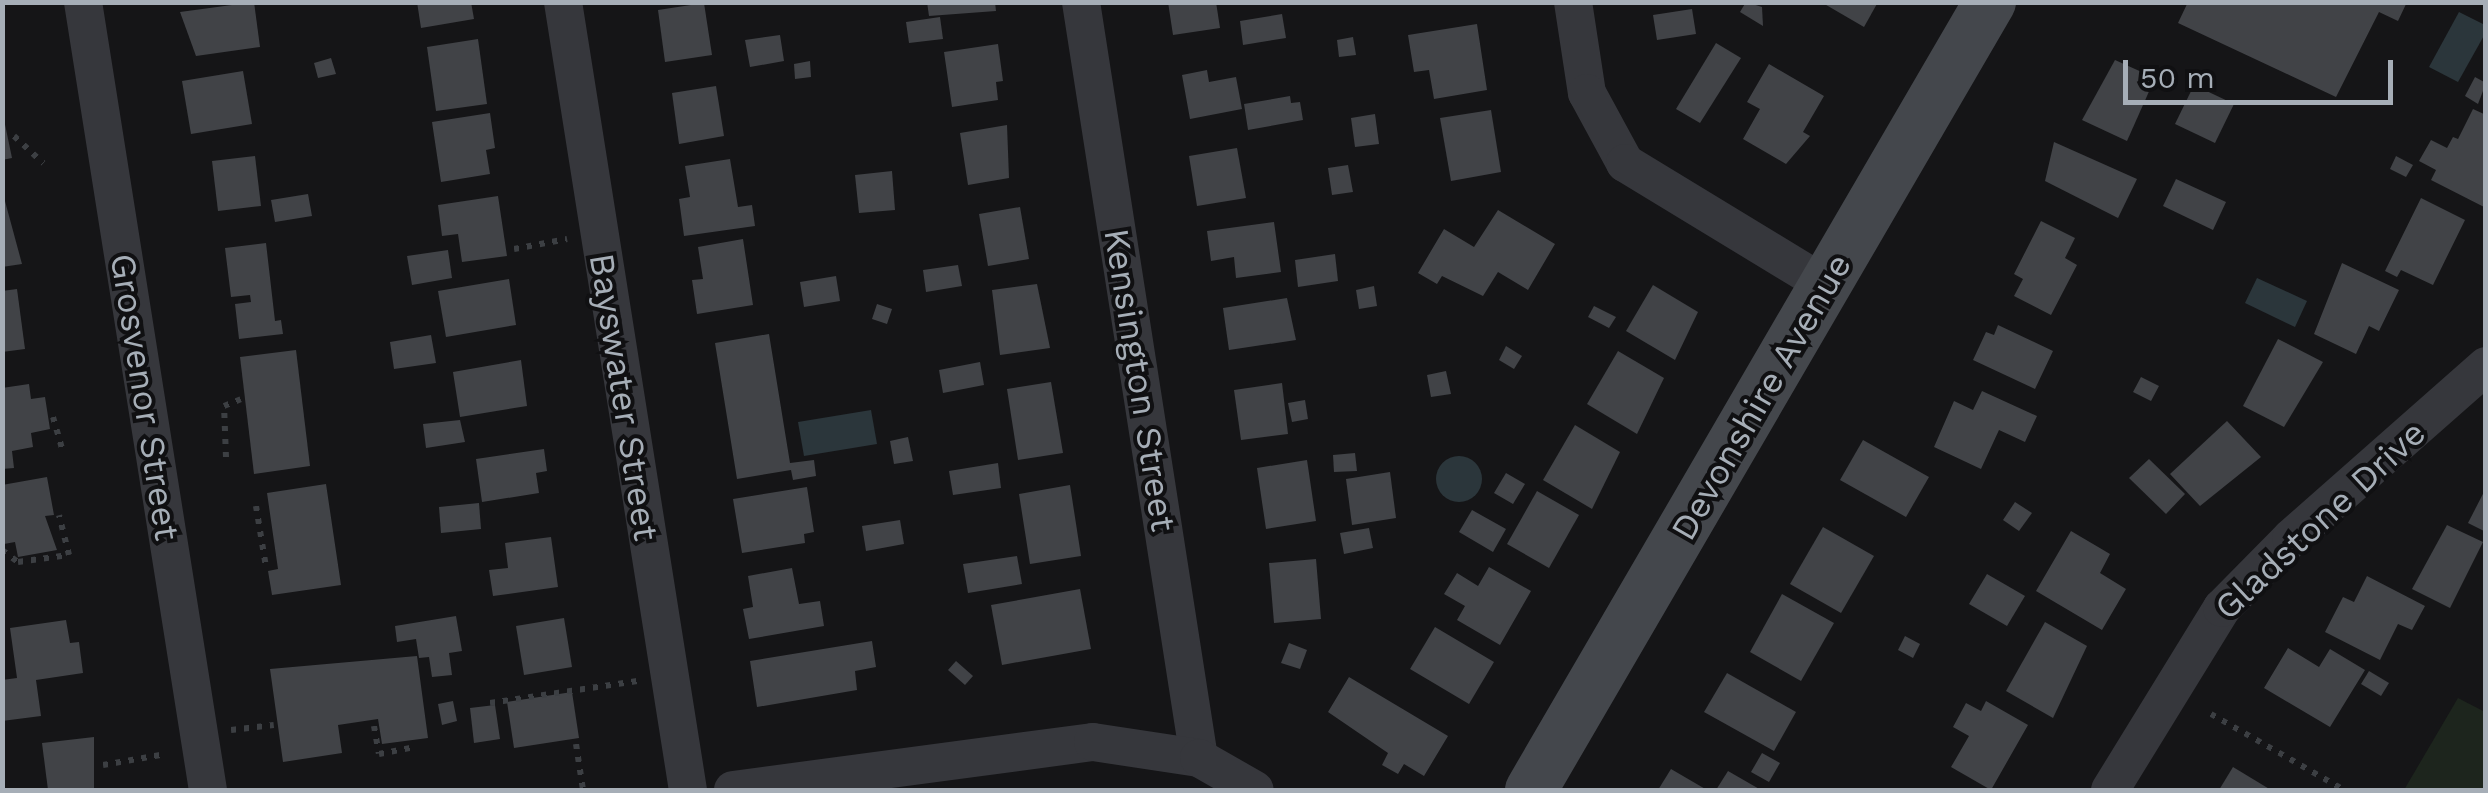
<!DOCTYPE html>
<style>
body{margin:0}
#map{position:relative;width:2488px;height:793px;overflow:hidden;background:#151517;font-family:"Work Sans",sans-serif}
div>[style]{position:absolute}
.green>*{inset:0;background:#1d251d}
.water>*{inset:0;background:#2b363b}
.round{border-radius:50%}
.building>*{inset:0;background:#414347}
.path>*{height:6px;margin-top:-3px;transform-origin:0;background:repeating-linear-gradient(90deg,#3c3f43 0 5px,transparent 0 13px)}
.minor>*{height:38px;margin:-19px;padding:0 19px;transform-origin:19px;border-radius:19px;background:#36373c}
.secondary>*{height:52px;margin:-26px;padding:0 26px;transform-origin:26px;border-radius:26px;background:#44474c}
span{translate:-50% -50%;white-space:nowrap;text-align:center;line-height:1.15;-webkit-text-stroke:8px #101012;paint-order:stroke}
.street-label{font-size:35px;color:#a6aeb7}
.frame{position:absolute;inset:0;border:5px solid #a6aeb7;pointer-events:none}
.scale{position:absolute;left:2123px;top:60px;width:270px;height:45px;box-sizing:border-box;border:5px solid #a6aeb7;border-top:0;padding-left:12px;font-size:30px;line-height:35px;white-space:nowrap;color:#a6aeb7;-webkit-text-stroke:8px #101012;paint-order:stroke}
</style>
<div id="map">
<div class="green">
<i style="clip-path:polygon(2458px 698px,2485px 712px,2485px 790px,2404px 790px)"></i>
</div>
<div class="water">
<i style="clip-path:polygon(2459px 12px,2485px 25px,2486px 32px,2458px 82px,2429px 67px)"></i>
<i style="clip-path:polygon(2257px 278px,2307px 301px,2295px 327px,2245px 303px)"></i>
<i style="clip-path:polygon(871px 410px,877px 444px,804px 456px,798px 422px)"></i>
<i class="round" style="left:1436px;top:456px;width:46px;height:46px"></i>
</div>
<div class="building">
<i style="clip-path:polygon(254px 2px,260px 47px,196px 56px,180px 12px)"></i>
<i style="clip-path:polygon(417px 2px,471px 2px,474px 19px,421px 28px)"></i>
<i style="clip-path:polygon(927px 2px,995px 2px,996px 11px,929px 16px)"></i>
<i style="clip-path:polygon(1168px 2px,1216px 2px,1220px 28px,1173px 35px)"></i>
<i style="clip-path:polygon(1746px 2px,1762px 7px,1763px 26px,1740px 12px)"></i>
<i style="clip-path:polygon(1821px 2px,1878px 2px,1864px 27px)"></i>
<i style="clip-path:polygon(2188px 2px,2407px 2px,2398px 21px,2379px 12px,2336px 97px,2178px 23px)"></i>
<i style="clip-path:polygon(704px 3px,712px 55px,665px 62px,658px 10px)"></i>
<i style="clip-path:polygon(1692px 9px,1696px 34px,1657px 40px,1653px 15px)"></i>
<i style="clip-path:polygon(1282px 14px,1286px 38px,1243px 45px,1240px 21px)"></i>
<i style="clip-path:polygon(940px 17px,943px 39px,909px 43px,906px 22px)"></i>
<i style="clip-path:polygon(1477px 24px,1487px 90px,1434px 99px,1429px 70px,1414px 72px,1408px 35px)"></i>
<i style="clip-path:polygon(780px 35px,784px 61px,750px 67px,745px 40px)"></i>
<i style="clip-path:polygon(1353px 37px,1356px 55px,1339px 57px,1337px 40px)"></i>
<i style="clip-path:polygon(478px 39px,487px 104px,436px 111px,427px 47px)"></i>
<i style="clip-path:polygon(1716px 43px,1741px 58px,1700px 123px,1676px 109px)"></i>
<i style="clip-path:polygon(998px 44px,1003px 81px,996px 82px,998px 100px,952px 107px,944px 52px)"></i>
<i style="clip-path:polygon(331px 58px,336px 74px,318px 78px,314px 63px)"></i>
<i style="clip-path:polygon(2115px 60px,2155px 78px,2127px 141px,2082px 120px)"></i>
<i style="clip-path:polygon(810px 61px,811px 77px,795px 79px,794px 64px)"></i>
<i style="clip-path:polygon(1769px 64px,1824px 96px,1803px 132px,1810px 136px,1786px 164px,1743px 139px,1760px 109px,1747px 102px)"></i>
<i style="clip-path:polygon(1207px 70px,1209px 82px,1236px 77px,1242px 109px,1190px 119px,1182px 75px)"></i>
<i style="clip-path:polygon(243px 71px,252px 124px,191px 134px,182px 81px)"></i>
<i style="clip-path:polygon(2475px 77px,2486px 83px,2478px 104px,2465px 96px)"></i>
<i style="clip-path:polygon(2194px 85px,2234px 104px,2215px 143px,2175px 124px)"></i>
<i style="clip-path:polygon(716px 86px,724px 136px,679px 144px,672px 93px)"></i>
<i style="clip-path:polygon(1290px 96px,1291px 103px,1300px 102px,1303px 120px,1248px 130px,1244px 104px)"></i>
<i style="clip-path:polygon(2473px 109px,2486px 115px,2486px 208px,2431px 180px,2436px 170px,2419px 161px,2431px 140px,2447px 148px,2453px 137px,2458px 139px)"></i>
<i style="clip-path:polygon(2px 110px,12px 158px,2px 160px)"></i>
<i style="clip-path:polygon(1491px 110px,1501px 172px,1451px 181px,1440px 118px)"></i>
<i style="clip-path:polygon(490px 113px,495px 148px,486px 150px,490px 174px,441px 182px,432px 122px)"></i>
<i style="clip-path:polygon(1375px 114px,1379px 144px,1355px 147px,1351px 118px)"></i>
<i style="clip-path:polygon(1007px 125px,1009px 178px,968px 185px,960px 133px)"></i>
<i style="clip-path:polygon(2054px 142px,2137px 179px,2118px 218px,2045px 181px)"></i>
<i style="clip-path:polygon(1237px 148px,1246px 198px,1197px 206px,1189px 156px)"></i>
<i style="clip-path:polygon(255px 156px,261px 206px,218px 211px,212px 161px)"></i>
<i style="clip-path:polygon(2396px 156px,2413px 165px,2406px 177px,2390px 169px)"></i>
<i style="clip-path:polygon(730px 159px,738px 207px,752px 205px,755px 226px,684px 236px,679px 199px,690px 197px,685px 166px)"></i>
<i style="clip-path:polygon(1348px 165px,1353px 192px,1332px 195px,1328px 168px)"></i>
<i style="clip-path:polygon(892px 171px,895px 210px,859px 213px,855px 175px)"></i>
<i style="clip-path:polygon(2176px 179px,2226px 202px,2213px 230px,2163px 206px)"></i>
<i style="clip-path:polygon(2px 190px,22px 264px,2px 267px)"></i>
<i style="clip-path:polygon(308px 194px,312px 216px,275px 222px,271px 200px)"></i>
<i style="clip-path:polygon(498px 196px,507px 256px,462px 262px,458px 234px,442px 236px,438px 205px)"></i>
<i style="clip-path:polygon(2421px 198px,2465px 220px,2433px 285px,2401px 270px,2397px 277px,2385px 271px)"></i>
<i style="clip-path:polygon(1020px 207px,1029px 259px,988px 266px,979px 214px)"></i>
<i style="clip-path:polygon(1498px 210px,1555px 244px,1528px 290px,1498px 272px,1483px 296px,1442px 276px,1437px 284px,1418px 273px,1444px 229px,1474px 247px)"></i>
<i style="clip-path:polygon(2041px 221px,2075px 238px,2065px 258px,2077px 265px,2051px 315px,2014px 296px,2023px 279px,2014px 274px)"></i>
<i style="clip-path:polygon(1274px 222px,1281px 272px,1236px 278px,1234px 257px,1211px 261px,1207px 231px)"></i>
<i style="clip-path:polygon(743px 239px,753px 305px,697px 314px,692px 280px,703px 279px,698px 247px)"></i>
<i style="clip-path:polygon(266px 243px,275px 321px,281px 320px,283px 334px,239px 339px,235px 304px,251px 302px,250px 295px,231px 297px,225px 248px)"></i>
<i style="clip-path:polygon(448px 250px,452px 278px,412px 285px,407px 256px)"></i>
<i style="clip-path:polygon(1335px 254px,1338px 281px,1298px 287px,1295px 260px)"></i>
<i style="clip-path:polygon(2342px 263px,2399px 290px,2379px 331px,2369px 326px,2356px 354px,2314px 334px)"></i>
<i style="clip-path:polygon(958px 265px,962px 286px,926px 292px,923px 270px)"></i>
<i style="clip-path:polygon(836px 276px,840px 301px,804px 307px,800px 282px)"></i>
<i style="clip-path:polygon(509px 279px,516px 325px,446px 337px,438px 291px)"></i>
<i style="clip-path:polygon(1037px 284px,1050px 348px,1000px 355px,992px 290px)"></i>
<i style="clip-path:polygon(1653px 285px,1698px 312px,1675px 360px,1626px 331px)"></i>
<i style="clip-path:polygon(1374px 286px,1377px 306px,1359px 309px,1356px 290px)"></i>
<i style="clip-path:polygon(17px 289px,25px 349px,2px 352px,2px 291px)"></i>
<i style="clip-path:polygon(1287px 298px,1296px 340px,1229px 350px,1223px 308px)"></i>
<i style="clip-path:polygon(877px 304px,892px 309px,887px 324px,872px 319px)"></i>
<i style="clip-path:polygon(1594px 306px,1616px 317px,1609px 328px,1588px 317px)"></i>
<i style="clip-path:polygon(1998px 325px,2053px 351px,2035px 389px,1973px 360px,1986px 332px,1994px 335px)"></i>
<i style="clip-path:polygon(769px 334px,790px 463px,814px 460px,816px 476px,793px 480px,791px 470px,737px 479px,715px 343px)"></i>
<i style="clip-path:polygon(431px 335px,436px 363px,394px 369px,390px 342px)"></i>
<i style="clip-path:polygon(2278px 339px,2323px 362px,2284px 427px,2243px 406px)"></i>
<i style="clip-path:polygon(1506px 346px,1522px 356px,1514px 369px,1499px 360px)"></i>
<i style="clip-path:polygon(296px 350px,310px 466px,254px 474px,240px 357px)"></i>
<i style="clip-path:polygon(1618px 351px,1664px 378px,1637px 434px,1587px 404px)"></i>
<i style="clip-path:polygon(521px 360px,527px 406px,460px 417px,453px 372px)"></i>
<i style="clip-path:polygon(980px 362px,984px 385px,943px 393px,939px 370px)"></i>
<i style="clip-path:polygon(1446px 371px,1451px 394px,1431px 397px,1427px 375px)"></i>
<i style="clip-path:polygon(2141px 377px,2159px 386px,2151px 401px,2133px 392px)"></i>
<i style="clip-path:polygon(1051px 382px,1063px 453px,1018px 460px,1007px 389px)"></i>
<i style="clip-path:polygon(1282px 383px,1288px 434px,1241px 440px,1234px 390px)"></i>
<i style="clip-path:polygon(29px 384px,31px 399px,45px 397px,50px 429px,31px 433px,33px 447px,12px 451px,14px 468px,2px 469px,2px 388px)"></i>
<i style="clip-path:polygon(1982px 391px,2037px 416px,2025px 442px,1999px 430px,1981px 469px,1934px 447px,1954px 401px,1973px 410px)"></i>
<i style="clip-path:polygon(1305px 400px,1308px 419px,1292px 422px,1288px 403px)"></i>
<i style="clip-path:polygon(460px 420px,465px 442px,426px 448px,423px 424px)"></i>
<i style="clip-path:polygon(2227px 421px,2261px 457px,2200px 506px,2170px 474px)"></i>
<i style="clip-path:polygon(1575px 425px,1620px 452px,1592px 509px,1543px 480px)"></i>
<i style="clip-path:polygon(908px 437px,913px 461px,894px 464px,890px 441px)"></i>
<i style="clip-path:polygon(1863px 440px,1929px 477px,1906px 517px,1840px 480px)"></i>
<i style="clip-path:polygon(544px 449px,547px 471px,536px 473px,539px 493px,482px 502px,476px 459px)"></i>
<i style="clip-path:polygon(1355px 453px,1357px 471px,1334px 472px,1333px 455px)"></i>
<i style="clip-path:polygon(2149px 459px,2185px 494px,2166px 514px,2129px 478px)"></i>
<i style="clip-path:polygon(1307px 460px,1316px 521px,1266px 529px,1257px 468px)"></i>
<i style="clip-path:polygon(998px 463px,1001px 488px,953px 495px,949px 471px)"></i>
<i style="clip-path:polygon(1390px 472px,1396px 518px,1352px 525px,1346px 479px)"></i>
<i style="clip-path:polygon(1506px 473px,1525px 484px,1513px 504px,1494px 493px)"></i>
<i style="clip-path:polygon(47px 477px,54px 515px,45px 516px,57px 550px,18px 557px,15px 542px,4px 544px,2px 485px)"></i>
<i style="clip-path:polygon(326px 484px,341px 585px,272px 595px,268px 571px,278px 569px,267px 493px)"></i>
<i style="clip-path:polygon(1070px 485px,1081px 556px,1030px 564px,1019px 494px)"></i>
<i style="clip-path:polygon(807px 487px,814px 532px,804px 534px,805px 543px,742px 553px,733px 499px)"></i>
<i style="clip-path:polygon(2486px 488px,2486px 532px,2468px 523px)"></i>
<i style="clip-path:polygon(1537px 491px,1579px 515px,1549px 568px,1507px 544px)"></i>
<i style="clip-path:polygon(2015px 502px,2032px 513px,2019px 531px,2003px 520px)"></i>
<i style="clip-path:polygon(479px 503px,481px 529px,441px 533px,439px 507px)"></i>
<i style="clip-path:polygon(1472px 510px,1506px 529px,1493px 552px,1459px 532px)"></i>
<i style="clip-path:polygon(900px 520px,904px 544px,866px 551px,862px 526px)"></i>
<i style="clip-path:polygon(2447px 525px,2483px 542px,2450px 608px,2412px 589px)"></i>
<i style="clip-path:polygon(1823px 527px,1874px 556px,1841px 613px,1790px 584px)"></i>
<i style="clip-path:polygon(1369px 528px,1373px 548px,1344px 554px,1340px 533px)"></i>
<i style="clip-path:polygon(2071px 531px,2110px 554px,2100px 573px,2126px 589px,2102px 630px,2036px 591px)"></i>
<i style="clip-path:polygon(551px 537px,558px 587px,493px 596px,489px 570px,508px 568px,505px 543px)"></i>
<i style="clip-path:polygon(1017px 556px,1022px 584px,968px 593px,963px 564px)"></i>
<i style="clip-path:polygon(1316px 559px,1321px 619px,1274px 623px,1269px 563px)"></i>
<i style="clip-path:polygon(1489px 567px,1531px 591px,1500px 645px,1457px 620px,1465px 606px,1444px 594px,1457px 573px,1478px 586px)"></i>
<i style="clip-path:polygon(792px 568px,799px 604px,820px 601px,824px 626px,749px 639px,743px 609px,753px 607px,748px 576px)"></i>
<i style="clip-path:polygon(1987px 574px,2025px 596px,2007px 626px,1969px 604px)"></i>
<i style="clip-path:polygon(2367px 576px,2425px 606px,2412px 630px,2398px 624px,2380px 660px,2325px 632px,2343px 597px,2354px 602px)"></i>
<i style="clip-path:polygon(1080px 589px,1091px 649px,1002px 665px,991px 605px)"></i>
<i style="clip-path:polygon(1782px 594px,1834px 623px,1801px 681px,1750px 652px)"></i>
<i style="clip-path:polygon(456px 616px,462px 651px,449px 653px,452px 675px,432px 677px,429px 657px,419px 658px,416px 639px,397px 642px,395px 626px)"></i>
<i style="clip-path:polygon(564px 618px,572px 667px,524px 675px,516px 626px)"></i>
<i style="clip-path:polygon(66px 620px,70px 643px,79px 642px,83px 673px,36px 680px,41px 716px,2px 721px,2px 680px,17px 678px,10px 628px)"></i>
<i style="clip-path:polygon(2045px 622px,2087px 646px,2053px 718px,2006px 691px)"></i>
<i style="clip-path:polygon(1435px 627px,1494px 662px,1469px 704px,1410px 669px)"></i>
<i style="clip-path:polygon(1905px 636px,1920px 644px,1913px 658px,1898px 650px)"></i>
<i style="clip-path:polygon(872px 641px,876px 667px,855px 671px,857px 690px,757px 707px,750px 661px)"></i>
<i style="clip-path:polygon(1289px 643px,1307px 650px,1300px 669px,1281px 663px)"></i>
<i style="clip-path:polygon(2288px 648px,2319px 667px,2330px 649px,2365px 670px,2330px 727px,2264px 688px)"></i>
<i style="clip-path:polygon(417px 656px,428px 738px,382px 744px,378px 719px,338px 725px,342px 753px,283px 762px,270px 669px)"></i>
<i style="clip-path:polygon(956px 661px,973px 676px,965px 685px,948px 670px)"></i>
<i style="clip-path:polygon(2369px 671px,2389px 683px,2381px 696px,2361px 684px)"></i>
<i style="clip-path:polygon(1727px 673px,1796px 712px,1774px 751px,1704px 712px)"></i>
<i style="clip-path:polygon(1349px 677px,1448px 736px,1424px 776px,1404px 764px,1398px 774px,1382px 765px,1388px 753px,1328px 712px)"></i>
<i style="clip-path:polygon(572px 692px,579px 738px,514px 748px,507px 702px)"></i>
<i style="clip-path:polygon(453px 701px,457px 721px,442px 725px,438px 704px)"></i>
<i style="clip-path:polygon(1986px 701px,2028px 725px,1991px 790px,1951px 767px,1969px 736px,1953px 727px,1966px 703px,1981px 711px)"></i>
<i style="clip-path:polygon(495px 705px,500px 739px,474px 743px,470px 708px)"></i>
<i style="clip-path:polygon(94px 737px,94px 790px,48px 790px,42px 743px)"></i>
<i style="clip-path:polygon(1762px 753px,1780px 763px,1769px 782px,1751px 772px)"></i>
<i style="clip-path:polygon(2233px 767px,2271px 790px,2219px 790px)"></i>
<i style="clip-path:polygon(1671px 769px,1707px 790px,1658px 790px)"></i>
<i style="clip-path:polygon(1728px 771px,1761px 790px,1716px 790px)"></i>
</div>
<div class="path">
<i style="left:14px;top:136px;width:40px;rotate:43deg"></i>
<i style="left:514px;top:249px;width:54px;rotate:-10.7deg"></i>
<i style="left:53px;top:417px;width:36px;rotate:74deg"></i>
<i style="left:226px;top:457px;width:51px;rotate:-92.2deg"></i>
<i style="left:224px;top:406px;width:18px;rotate:-22deg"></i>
<i style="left:256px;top:506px;width:62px;rotate:80.7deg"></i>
<i style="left:2px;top:550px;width:20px;rotate:37deg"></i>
<i style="left:18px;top:562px;width:51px;rotate:-7.8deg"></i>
<i style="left:69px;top:555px;width:41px;rotate:-104deg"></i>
<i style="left:490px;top:703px;width:149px;rotate:-8.5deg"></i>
<i style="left:2211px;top:714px;width:153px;rotate:29.7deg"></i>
<i style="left:374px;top:726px;width:28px;rotate:80deg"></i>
<i style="left:379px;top:754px;width:36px;rotate:-11deg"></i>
<i style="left:231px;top:730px;width:43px;rotate:-6.6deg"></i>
<i style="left:576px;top:744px;width:47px;rotate:81.3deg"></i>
<i style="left:103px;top:765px;width:64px;rotate:-9.9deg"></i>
</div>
<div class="minor">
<i style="left:83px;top:2px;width:798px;rotate:80.99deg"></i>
<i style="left:563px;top:2px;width:798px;rotate:80.99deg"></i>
<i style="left:1081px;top:2px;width:765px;rotate:81.13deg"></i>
<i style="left:1573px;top:2px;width:92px;rotate:81.3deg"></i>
<i style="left:1587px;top:93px;width:80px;rotate:61.5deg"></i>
<i style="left:1625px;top:163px;width:237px;rotate:31.3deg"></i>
<i style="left:733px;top:790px;width:363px;rotate:-7.6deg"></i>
<i style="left:1093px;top:742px;width:107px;rotate:8.6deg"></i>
<i style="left:1199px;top:758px;width:64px;rotate:29.7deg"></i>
<i style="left:2110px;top:790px;width:214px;rotate:-58.4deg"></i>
<i style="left:2222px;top:608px;width:98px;rotate:-45.4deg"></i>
<i style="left:2291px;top:538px;width:260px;rotate:-41.4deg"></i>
</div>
<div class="secondary">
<i style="left:1531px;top:790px;width:912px;rotate:-59.78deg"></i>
</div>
<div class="street-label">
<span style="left:1140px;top:380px;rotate:81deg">Kensington Street</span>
<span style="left:145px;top:397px;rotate:81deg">Grosvenor Street</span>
<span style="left:624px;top:397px;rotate:81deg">Bayswater Street</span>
<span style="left:1761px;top:397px;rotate:-60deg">Devonshire Avenue</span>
<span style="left:2320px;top:520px;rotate:-43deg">Gladstone Drive</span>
</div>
<div class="frame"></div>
<div class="scale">50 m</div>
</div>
